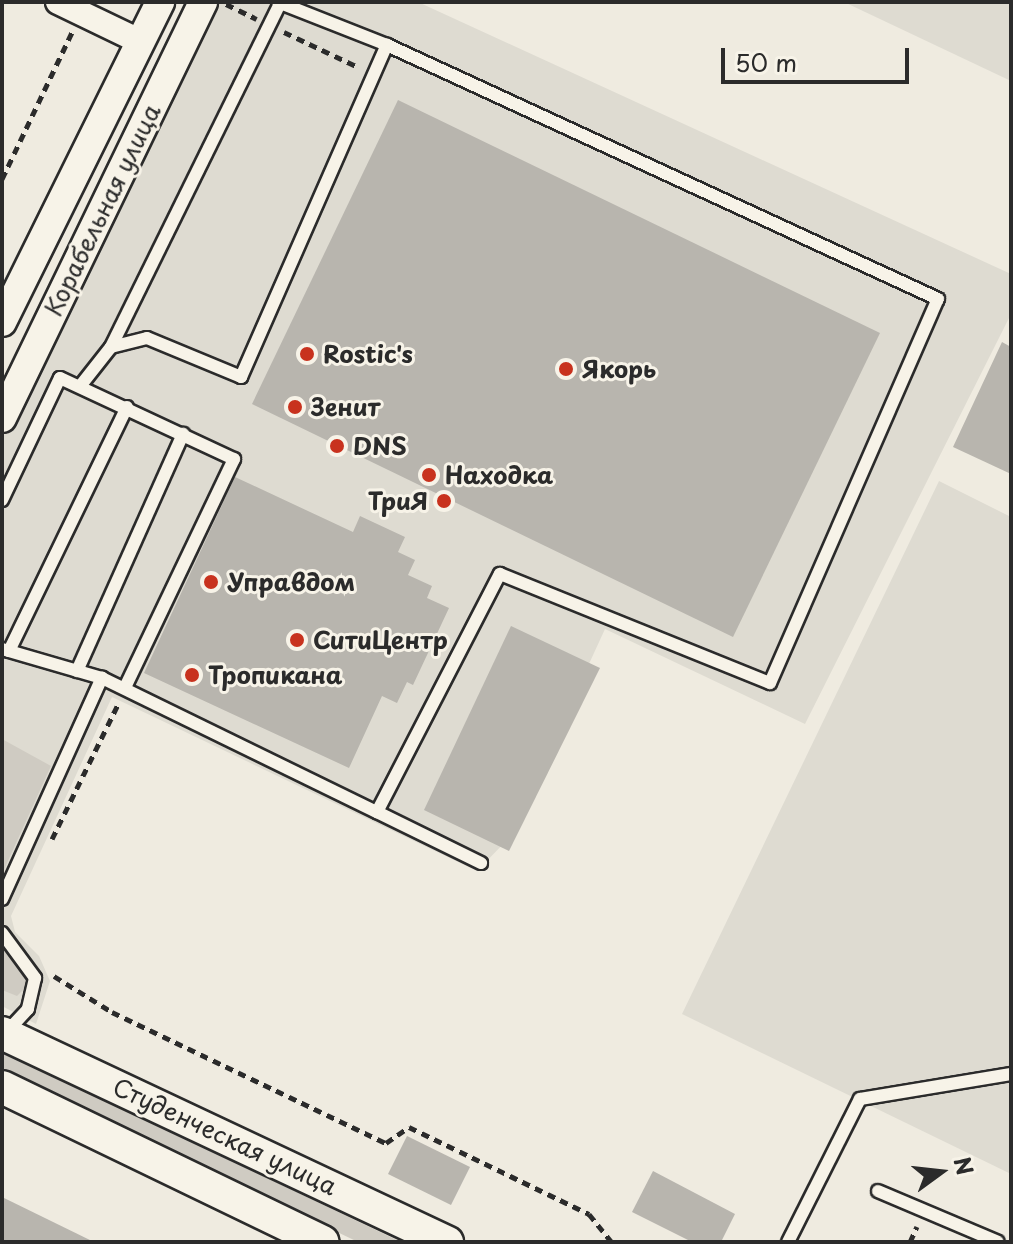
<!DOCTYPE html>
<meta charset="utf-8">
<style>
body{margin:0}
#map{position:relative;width:1013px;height:1244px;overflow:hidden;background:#efebe0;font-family:"Playpen Sans",sans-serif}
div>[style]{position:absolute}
.built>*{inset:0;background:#dedbd1}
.green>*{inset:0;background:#cfcbc2}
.building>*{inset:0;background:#b8b5ae}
.path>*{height:5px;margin-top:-2.5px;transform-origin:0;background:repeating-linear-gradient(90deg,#2b2b2b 0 8px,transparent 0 14px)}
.roads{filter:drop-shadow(2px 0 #2b2b2b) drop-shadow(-2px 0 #2b2b2b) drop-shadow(0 2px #2b2b2b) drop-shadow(0 -2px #2b2b2b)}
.service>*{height:12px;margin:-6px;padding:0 6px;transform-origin:6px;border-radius:6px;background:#f7f3e8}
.minor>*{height:24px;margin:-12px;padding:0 12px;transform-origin:12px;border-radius:12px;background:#f7f3e8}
.tertiary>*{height:28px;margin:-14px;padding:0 14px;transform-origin:14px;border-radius:14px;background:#f7f3e8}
.secondary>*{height:32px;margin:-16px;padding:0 16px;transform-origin:16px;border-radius:16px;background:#f7f3e8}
.dots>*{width:22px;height:22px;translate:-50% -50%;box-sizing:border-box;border:4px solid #f7f3e8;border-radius:50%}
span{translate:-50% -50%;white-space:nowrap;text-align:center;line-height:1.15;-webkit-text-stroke:6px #f7f3e8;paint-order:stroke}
.street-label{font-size:24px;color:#2b2b2b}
.poi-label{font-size:24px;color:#2b2b2b;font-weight:700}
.left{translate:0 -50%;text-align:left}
.right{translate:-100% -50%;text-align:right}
.frame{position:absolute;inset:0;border:4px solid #2b2b2b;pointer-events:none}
.north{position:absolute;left:901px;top:1132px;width:80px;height:80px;-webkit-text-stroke:6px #f7f3e8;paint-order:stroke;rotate:75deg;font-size:22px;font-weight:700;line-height:32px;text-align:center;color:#2b2b2b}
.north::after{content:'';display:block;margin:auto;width:28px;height:36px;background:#2b2b2b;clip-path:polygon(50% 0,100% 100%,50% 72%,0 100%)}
.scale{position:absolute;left:721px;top:48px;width:188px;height:36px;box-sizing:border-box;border:4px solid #2b2b2b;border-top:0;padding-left:10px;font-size:24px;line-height:28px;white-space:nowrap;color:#2b2b2b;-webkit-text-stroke:6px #f7f3e8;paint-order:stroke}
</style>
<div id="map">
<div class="built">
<i style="clip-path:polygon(216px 2px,418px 2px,1011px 274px,1011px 314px,805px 724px,605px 629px,509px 838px,477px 871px,112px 697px,11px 916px,15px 932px,39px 956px,50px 981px,36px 1024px,2px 1006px,2px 428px)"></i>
<i style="clip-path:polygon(844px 2px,1011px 2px,1011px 81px)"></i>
<i style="clip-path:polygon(939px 481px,1011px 517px,1011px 1174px,682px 1014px)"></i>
</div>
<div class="green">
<i style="clip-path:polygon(2px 739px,51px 766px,2px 874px)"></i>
<i style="clip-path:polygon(2px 948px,25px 978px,27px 986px,17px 996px,2px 990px)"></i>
<i style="clip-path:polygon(2px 1051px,401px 1242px,358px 1242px,2px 1071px)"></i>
</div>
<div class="building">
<i style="clip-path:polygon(398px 100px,880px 333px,733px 637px,252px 404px)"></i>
<i style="clip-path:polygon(1002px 342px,1011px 347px,1011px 474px,953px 447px)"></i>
<i style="clip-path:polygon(235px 477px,353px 532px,360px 516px,405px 537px,398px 552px,415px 560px,408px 575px,432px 586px,427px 598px,449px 608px,413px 685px,407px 682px,397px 703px,382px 696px,349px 768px,144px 673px)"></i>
<i style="clip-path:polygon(511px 626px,600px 668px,509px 851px,424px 810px)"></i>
<i style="clip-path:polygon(407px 1136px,470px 1167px,451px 1205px,388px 1174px)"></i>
<i style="clip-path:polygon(653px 1171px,735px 1214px,721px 1242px,692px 1242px,632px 1212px)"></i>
<i style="clip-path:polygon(2px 1197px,94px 1242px,2px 1242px)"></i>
</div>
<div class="path">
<i style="left:226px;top:4px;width:34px;rotate:26deg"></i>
<i style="left:284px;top:32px;width:82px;rotate:25.3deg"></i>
<i style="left:2px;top:179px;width:163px;rotate:-64.5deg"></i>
<i style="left:52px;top:839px;width:150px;rotate:-63.9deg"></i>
<i style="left:54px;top:976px;width:68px;rotate:31.8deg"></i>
<i style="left:112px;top:1012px;width:304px;rotate:25.6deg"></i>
<i style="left:386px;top:1143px;width:28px;rotate:-35deg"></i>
<i style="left:409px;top:1127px;width:200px;rotate:25.8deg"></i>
<i style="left:589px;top:1214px;width:36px;rotate:51deg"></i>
<i style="left:910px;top:1242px;width:17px;rotate:-66deg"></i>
</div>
<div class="roads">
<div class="service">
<i style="left:111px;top:347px;width:382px;rotate:-63.8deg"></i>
<i style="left:81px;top:385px;width:48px;rotate:-51.7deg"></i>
<i style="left:111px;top:347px;width:37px;rotate:-14deg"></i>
<i style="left:147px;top:338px;width:102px;rotate:22.5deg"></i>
<i style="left:241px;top:377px;width:363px;rotate:-66.3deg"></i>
<i style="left:387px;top:45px;width:117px;rotate:-158.5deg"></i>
<i style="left:2px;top:500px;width:135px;rotate:-64.6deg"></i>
<i style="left:60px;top:378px;width:192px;rotate:25deg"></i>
<i style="left:234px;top:459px;width:254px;rotate:115.5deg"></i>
<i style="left:2px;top:649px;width:104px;rotate:16.2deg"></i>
<i style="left:102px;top:678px;width:306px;rotate:26deg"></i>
<i style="left:377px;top:812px;width:268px;rotate:-62.7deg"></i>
<i style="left:500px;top:574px;width:291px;rotate:22deg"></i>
<i style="left:770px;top:683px;width:419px;rotate:-66.4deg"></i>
<i style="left:938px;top:299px;width:607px;rotate:-155.25deg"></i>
<i style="left:9px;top:651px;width:271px;rotate:-64.2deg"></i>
<i style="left:77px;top:671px;width:260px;rotate:-65.9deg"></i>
<i style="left:377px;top:812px;width:116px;rotate:26.1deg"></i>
<i style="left:2px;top:899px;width:243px;rotate:-65.7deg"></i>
<i style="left:2px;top:933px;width:56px;rotate:53.7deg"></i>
<i style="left:35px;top:978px;width:32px;rotate:103deg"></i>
<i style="left:28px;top:1009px;width:22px;rotate:133deg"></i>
<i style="left:13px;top:1025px;width:10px;rotate:180deg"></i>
<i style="left:878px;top:1191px;width:130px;rotate:23deg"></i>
<i style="left:788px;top:1242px;width:160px;rotate:-63.3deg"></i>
<i style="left:860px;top:1099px;width:153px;rotate:-9.4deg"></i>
</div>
<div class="minor">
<i style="left:58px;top:2px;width:92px;rotate:25.7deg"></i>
</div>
<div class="tertiary">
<i style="left:2px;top:322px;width:357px;rotate:-63.7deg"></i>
<i style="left:2px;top:418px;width:462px;rotate:-64.2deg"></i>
</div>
<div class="secondary">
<i style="left:2px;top:1033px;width:492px;rotate:25.2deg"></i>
<i style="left:2px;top:1087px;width:356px;rotate:25.8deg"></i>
</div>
</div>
<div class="dots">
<i style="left:307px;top:354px;background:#c8321e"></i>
<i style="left:566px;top:369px;background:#c8321e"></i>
<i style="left:295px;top:407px;background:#c8321e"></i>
<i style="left:337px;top:446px;background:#c8321e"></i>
<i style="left:429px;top:475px;background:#c8321e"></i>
<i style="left:444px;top:501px;background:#c8321e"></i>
<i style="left:211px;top:582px;background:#c8321e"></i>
<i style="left:297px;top:640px;background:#c8321e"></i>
<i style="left:192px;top:675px;background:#c8321e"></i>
</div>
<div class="street-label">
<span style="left:102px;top:210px;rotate:-64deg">Корабельная улица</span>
<span style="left:225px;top:1136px;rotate:25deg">Студенческая улица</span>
</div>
<div class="poi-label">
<span class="left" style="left:323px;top:354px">Rostic's</span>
<span class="left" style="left:582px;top:369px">Якорь</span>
<span class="left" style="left:311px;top:407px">Зенит</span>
<span class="left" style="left:353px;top:446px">DNS</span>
<span class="left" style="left:445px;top:475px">Находка</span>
<span class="right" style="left:428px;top:501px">ТриЯ</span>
<span class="left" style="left:227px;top:582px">Управдом</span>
<span class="left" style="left:313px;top:640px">СитиЦентр</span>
<span class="left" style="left:208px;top:675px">Тропикана</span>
</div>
<div class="frame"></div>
<div class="north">N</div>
<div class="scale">50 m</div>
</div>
